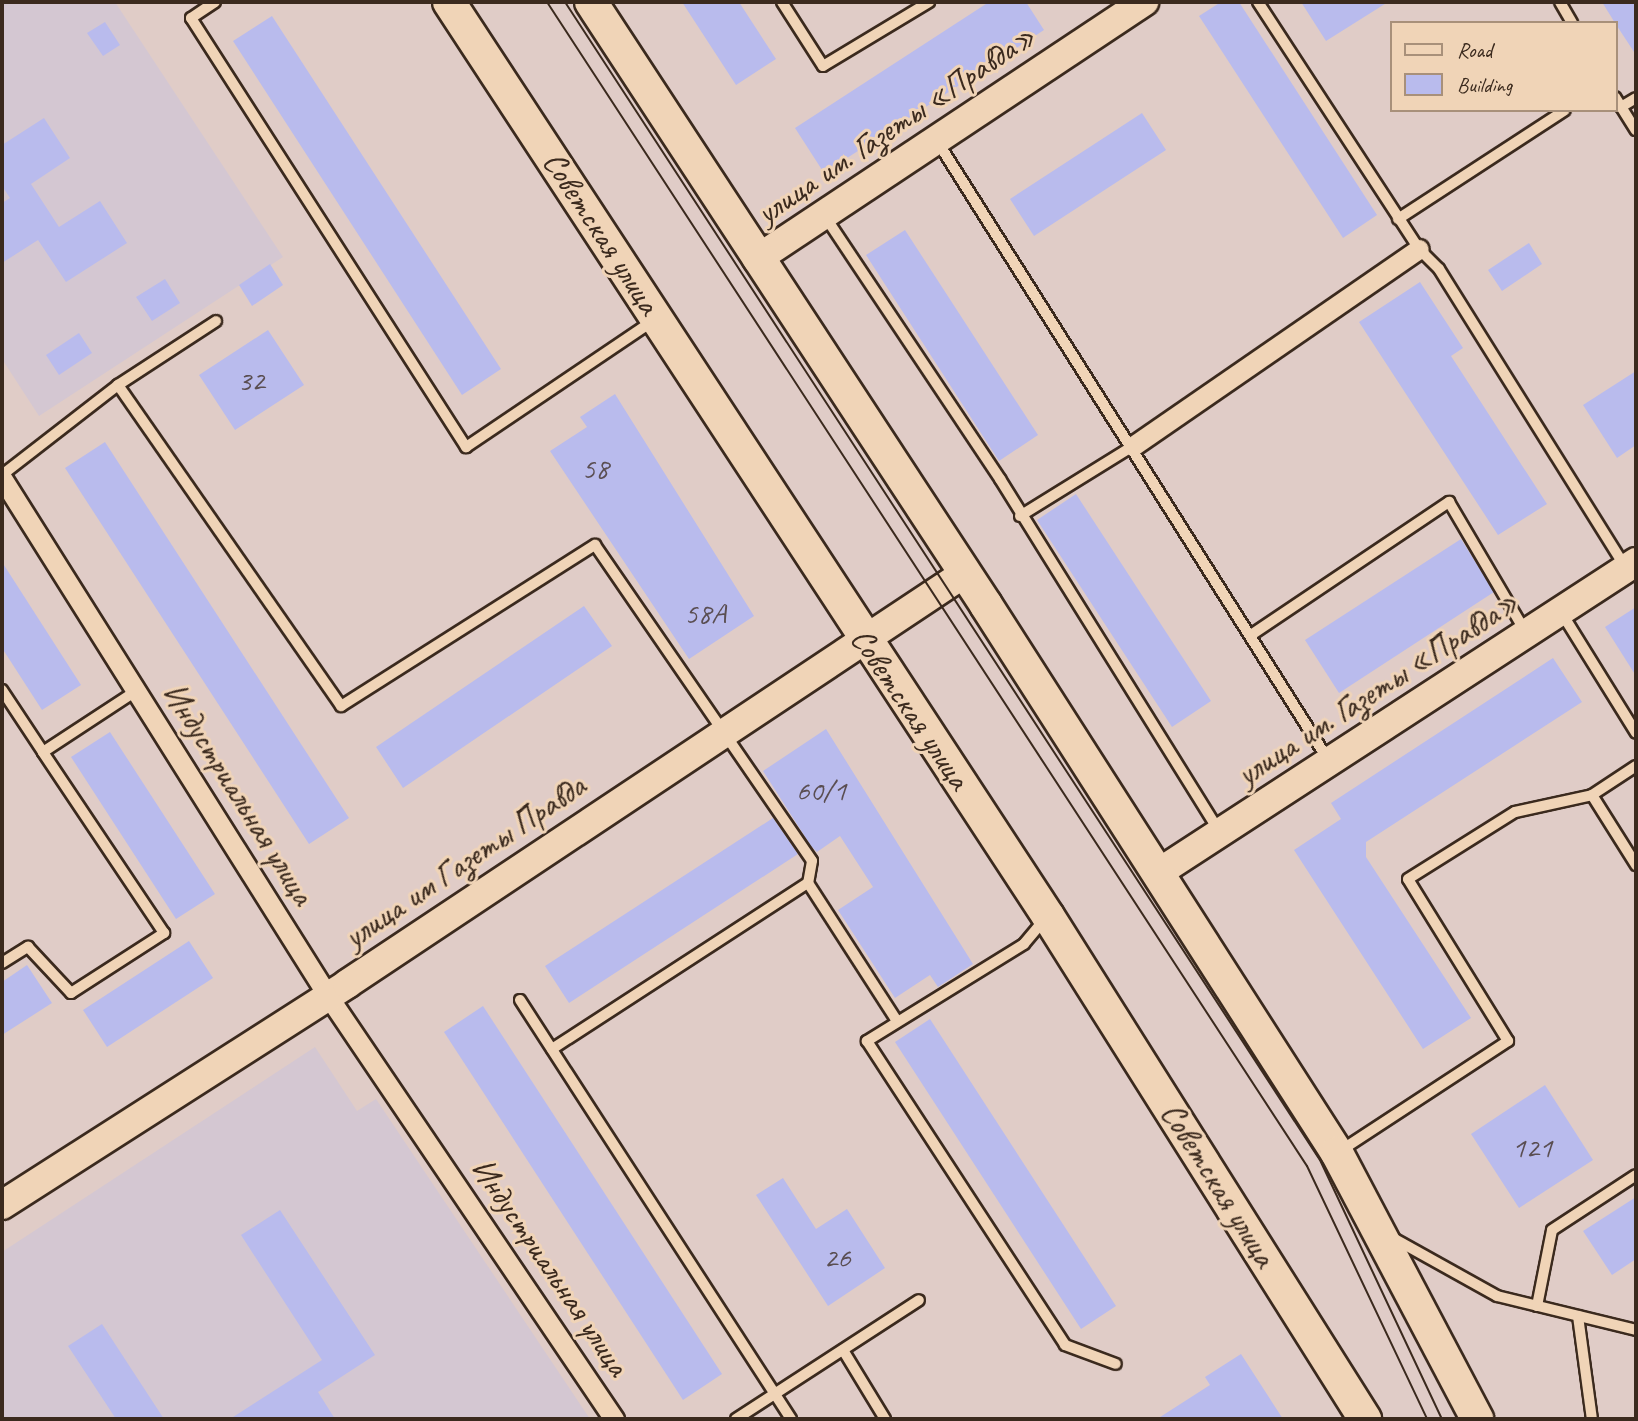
<!DOCTYPE html>
<meta charset="utf-8">
<style>
body{margin:0}
#map{position:relative;width:1638px;height:1421px;overflow:hidden;background:#e0ccc7;font-family:Caveat,sans-serif}
div>[style]{position:absolute}
.built>*{inset:0;background:#d4c7d2}
.building>*{inset:0;background:#b9bbed}
.roads{filter:drop-shadow(2px 0 #3b2a1e) drop-shadow(-2px 0 #3b2a1e) drop-shadow(0 2px #3b2a1e) drop-shadow(0 -2px #3b2a1e)}
.lane>*{height:10px;margin:-5px;padding:0 5px;transform-origin:5px;border-radius:5px;background:#f0d4b7}
.street>*{height:19px;margin:-9.5px;padding:0 9.5px;transform-origin:9.5px;border-radius:9.5px;background:#f0d4b7}
.secondary>*{height:28px;margin:-14px;padding:0 14px;transform-origin:14px;border-radius:14px;background:#f0d4b7}
.primary>*{height:32px;margin:-16px;padding:0 16px;transform-origin:16px;border-radius:16px;background:#f0d4b7}
.tram>*{height:2px;margin:-1px;padding:0 1px;transform-origin:1px;border-radius:1px;background:#3b2a1e}
span{translate:-50% -50%;white-space:nowrap;text-align:center;line-height:1.15;-webkit-text-stroke:6px #f0d4b7;paint-order:stroke}
.number-label{font-size:30px;color:#5a4e52}
.number-label span{-webkit-text-stroke-width:0}
.street-label{font-size:33px;color:#3b2a1e}
.frame{position:absolute;inset:0;border:4px solid #3b2a1e;pointer-events:none}
.legend{position:absolute;left:1390px;top:21px;width:228px;height:91px;box-sizing:border-box;background:#f0d4b7;border:2px solid #a8907a;margin:0;padding:9px 12px;list-style:none;font-size:21px;color:#3b2a1e}
.legend li{display:flex;align-items:center;gap:14px;height:35px}
.legend b{width:35px;border:2px solid #a8907a}
</style>
<div id="map">
<div class="built">
<i style="clip-path:polygon(2px 2px,115px 2px,283px 257px,39px 416px,2px 359px)"></i>
<i style="clip-path:polygon(315px 1047px,357px 1111px,376px 1099px,590px 1419px,2px 1419px,2px 1252px)"></i>
</div>
<div class="building">
<i style="clip-path:polygon(682px 2px,739px 2px,776px 59px,736px 85px)"></i>
<i style="clip-path:polygon(989px 2px,1026px 2px,1044px 30px,824px 173px,795px 128px)"></i>
<i style="clip-path:polygon(1221px 2px,1239px 2px,1377px 215px,1343px 238px,1199px 16px)"></i>
<i style="clip-path:polygon(1301px 2px,1388px 2px,1326px 41px)"></i>
<i style="clip-path:polygon(1602px 2px,1636px 2px,1636px 55px,1615px 23px)"></i>
<i style="clip-path:polygon(272px 16px,501px 369px,462px 395px,233px 41px)"></i>
<i style="clip-path:polygon(105px 22px,120px 45px,103px 56px,87px 33px)"></i>
<i style="clip-path:polygon(1142px 113px,1166px 150px,1034px 236px,1010px 199px)"></i>
<i style="clip-path:polygon(44px 118px,70px 158px,31px 184px,59px 227px,100px 201px,127px 243px,66px 282px,38px 240px,2px 263px,2px 203px,10px 198px,2px 186px,2px 145px)"></i>
<i style="clip-path:polygon(905px 230px,1038px 435px,999px 461px,866px 255px)"></i>
<i style="clip-path:polygon(1529px 243px,1542px 264px,1502px 291px,1488px 270px)"></i>
<i style="clip-path:polygon(270px 264px,283px 285px,252px 306px,239px 285px)"></i>
<i style="clip-path:polygon(165px 279px,180px 303px,152px 321px,136px 297px)"></i>
<i style="clip-path:polygon(1420px 282px,1463px 348px,1451px 356px,1547px 504px,1498px 535px,1359px 322px)"></i>
<i style="clip-path:polygon(268px 330px,304px 385px,235px 430px,199px 375px)"></i>
<i style="clip-path:polygon(79px 333px,92px 353px,59px 375px,46px 355px)"></i>
<i style="clip-path:polygon(1636px 371px,1636px 445px,1617px 458px,1583px 405px)"></i>
<i style="clip-path:polygon(615px 394px,754px 616px,689px 659px,550px 451px,587px 427px,580px 417px)"></i>
<i style="clip-path:polygon(105px 442px,349px 818px,309px 844px,65px 468px)"></i>
<i style="clip-path:polygon(1076px 494px,1211px 701px,1172px 727px,1037px 520px)"></i>
<i style="clip-path:polygon(1461px 539px,1494px 592px,1339px 693px,1305px 640px)"></i>
<i style="clip-path:polygon(2px 562px,81px 685px,42px 710px,2px 648px)"></i>
<i style="clip-path:polygon(584px 606px,612px 646px,403px 788px,376px 747px)"></i>
<i style="clip-path:polygon(1636px 607px,1636px 676px,1605px 627px)"></i>
<i style="clip-path:polygon(1553px 658px,1582px 702px,1366px 842px,1366px 857px,1471px 1018px,1423px 1049px,1294px 850px,1341px 819px,1331px 803px)"></i>
<i style="clip-path:polygon(826px 729px,973px 964px,938px 987px,930px 975px,895px 998px,838px 910px,873px 887px,840px 836px,817px 852px,811px 846px,763px 771px)"></i>
<i style="clip-path:polygon(110px 732px,215px 894px,176px 919px,71px 757px)"></i>
<i style="clip-path:polygon(773px 818px,798px 854px,569px 1003px,545px 966px)"></i>
<i style="clip-path:polygon(189px 941px,213px 978px,107px 1047px,83px 1010px)"></i>
<i style="clip-path:polygon(27px 965px,52px 1003px,2px 1035px,2px 982px)"></i>
<i style="clip-path:polygon(483px 1006px,722px 1374px,683px 1400px,444px 1032px)"></i>
<i style="clip-path:polygon(930px 1019px,1116px 1306px,1081px 1329px,895px 1042px)"></i>
<i style="clip-path:polygon(1545px 1085px,1593px 1160px,1519px 1208px,1471px 1134px)"></i>
<i style="clip-path:polygon(783px 1178px,816px 1229px,847px 1209px,885px 1268px,828px 1306px,756px 1195px)"></i>
<i style="clip-path:polygon(1636px 1197px,1636px 1259px,1612px 1275px,1583px 1231px)"></i>
<i style="clip-path:polygon(280px 1210px,375px 1355px,318px 1392px,335px 1419px,230px 1419px,322px 1360px,241px 1235px)"></i>
<i style="clip-path:polygon(102px 1324px,164px 1419px,116px 1419px,68px 1346px)"></i>
<i style="clip-path:polygon(1241px 1354px,1283px 1419px,1157px 1419px,1210px 1385px,1205px 1377px)"></i>
</div>
<div class="roads">
<div class="lane">
<i style="left:215px;top:2px;width:29px;rotate:146deg"></i>
<i style="left:191px;top:18px;width:510px;rotate:57.34deg"></i>
<i style="left:466px;top:447px;width:227px;rotate:-34deg"></i>
<i style="left:782px;top:2px;width:76px;rotate:57.4deg"></i>
<i style="left:823px;top:66px;width:124px;rotate:-31.1deg"></i>
<i style="left:1258px;top:2px;width:295px;rotate:56.9deg"></i>
<i style="left:1419px;top:249px;width:28px;rotate:45deg"></i>
<i style="left:1439px;top:269px;width:349px;rotate:58deg"></i>
<i style="left:1560px;top:2px;width:24px;rotate:60deg"></i>
<i style="left:1615px;top:97px;width:39px;rotate:58deg"></i>
<i style="left:1621px;top:107px;width:17px;rotate:-31deg"></i>
<i style="left:937px;top:141px;width:730px;rotate:57.7deg"></i>
<i style="left:826px;top:218px;width:314px;rotate:56.3deg"></i>
<i style="left:1000px;top:479px;width:412px;rotate:58.1deg"></i>
<i style="left:1398px;top:219px;width:199px;rotate:-33.1deg"></i>
<i style="left:118px;top:385px;width:391px;rotate:55.2deg"></i>
<i style="left:341px;top:706px;width:301px;rotate:-32.4deg"></i>
<i style="left:595px;top:545px;width:383px;rotate:55.5deg"></i>
<i style="left:812px;top:861px;width:22px;rotate:100deg"></i>
<i style="left:808px;top:883px;width:164px;rotate:57.2deg"></i>
<i style="left:2px;top:475px;width:147px;rotate:-37.8deg"></i>
<i style="left:118px;top:385px;width:117px;rotate:-33.1deg"></i>
<i style="left:1020px;top:516px;width:133px;rotate:-31.8deg"></i>
<i style="left:1561px;top:612px;width:142px;rotate:58.2deg"></i>
<i style="left:1251px;top:635px;width:239px;rotate:-33.9deg"></i>
<i style="left:1449px;top:502px;width:150px;rotate:59.5deg"></i>
<i style="left:2px;top:690px;width:74px;rotate:56.5deg"></i>
<i style="left:43px;top:752px;width:111px;rotate:-33.3deg"></i>
<i style="left:1636px;top:766px;width:53px;rotate:146.6deg"></i>
<i style="left:1592px;top:795px;width:83px;rotate:57.8deg"></i>
<i style="left:1044px;top:920px;width:31px;rotate:130deg"></i>
<i style="left:1024px;top:944px;width:185px;rotate:148.3deg"></i>
<i style="left:867px;top:1041px;width:363px;rotate:56.9deg"></i>
<i style="left:1065px;top:1345px;width:54px;rotate:20.4deg"></i>
<i style="left:2px;top:963px;width:31px;rotate:-32deg"></i>
<i style="left:28px;top:947px;width:63px;rotate:46.9deg"></i>
<i style="left:71px;top:993px;width:111px;rotate:-32.8deg"></i>
<i style="left:164px;top:933px;width:218px;rotate:-123.8deg"></i>
<i style="left:520px;top:1000px;width:499px;rotate:57.1deg"></i>
<i style="left:552px;top:1049px;width:305px;rotate:-33deg"></i>
<i style="left:1340px;top:1151px;width:201px;rotate:-33.2deg"></i>
<i style="left:1508px;top:1041px;width:190px;rotate:-121.7deg"></i>
<i style="left:1408px;top:879px;width:126px;rotate:-32.1deg"></i>
<i style="left:1515px;top:812px;width:79px;rotate:-12.4deg"></i>
<i style="left:1393px;top:1238px;width:119px;rotate:29.1deg"></i>
<i style="left:1497px;top:1296px;width:143px;rotate:13.7deg"></i>
<i style="left:1537px;top:1306px;width:77px;rotate:-78.8deg"></i>
<i style="left:1552px;top:1230px;width:100px;rotate:-33.2deg"></i>
<i style="left:1578px;top:1316px;width:104px;rotate:82.3deg"></i>
<i style="left:843px;top:1350px;width:81px;rotate:58.7deg"></i>
<i style="left:736px;top:1419px;width:218px;rotate:-33deg"></i>
</div>
<div class="street">
<i style="left:1133px;top:446px;width:347px;rotate:-34.6deg"></i>
<i style="left:2px;top:478px;width:612px;rotate:57.82deg"></i>
<i style="left:328px;top:996px;width:511px;rotate:55.94deg"></i>
</div>
<div class="secondary">
<i style="left:757px;top:259px;width:465px;rotate:-33.6deg"></i>
<i style="left:1158px;top:873px;width:570px;rotate:-33.05deg"></i>
<i style="left:2px;top:1205px;width:410px;rotate:-32.6deg"></i>
<i style="left:347px;top:984px;width:742px;rotate:-33.63deg"></i>
</div>
<div class="primary">
<i style="left:449px;top:2px;width:1093px;rotate:56.76deg"></i>
<i style="left:1048px;top:916px;width:595px;rotate:57.78deg"></i>
<i style="left:591px;top:2px;width:721px;rotate:56.77deg"></i>
<i style="left:986px;top:605px;width:651px;rotate:57.36deg"></i>
<i style="left:1337px;top:1153px;width:301px;rotate:62.2deg"></i>
</div>
</div>
<div class="tram">
<i style="left:547px;top:2px;width:1390px;rotate:56.86deg"></i>
<i style="left:1307px;top:1166px;width:280px;rotate:64.6deg"></i>
<i style="left:565px;top:2px;width:1382px;rotate:56.9deg"></i>
<i style="left:1320px;top:1160px;width:286px;rotate:64.8deg"></i>
</div>
<div class="number-label">
<span style="left:251px;top:380px">32</span>
<span style="left:595px;top:468px">58</span>
<span style="left:705px;top:613px">58А</span>
<span style="left:821px;top:790px">60/1</span>
<span style="left:1532px;top:1147px">121</span>
<span style="left:837px;top:1257px">26</span>
</div>
<div class="street-label">
<span style="left:896px;top:125px;rotate:-34deg">улица им. Газеты «Правда»</span>
<span style="left:601px;top:233px;rotate:57deg">Советская улица</span>
<span style="left:1378px;top:689px;rotate:-33deg">улица им. Газеты «Правда»</span>
<span style="left:910px;top:709px;rotate:56deg">Советская улица</span>
<span style="left:238px;top:794px;rotate:58deg">Индустриальная улица</span>
<span style="left:465px;top:862px;rotate:-34deg">улица им Газеты Правда</span>
<span style="left:1218px;top:1185px;rotate:58deg">Советская улица</span>
<span style="left:550px;top:1267px;rotate:56deg">Индустриальная улица</span>
</div>
<div class="frame"></div>
<ul class="legend">
<li><b style="height:9px;background:#f0d4b7"></b>Road</li>
<li><b style="height:19px;background:#b9bbed"></b>Building</li>
</ul>
</div>
